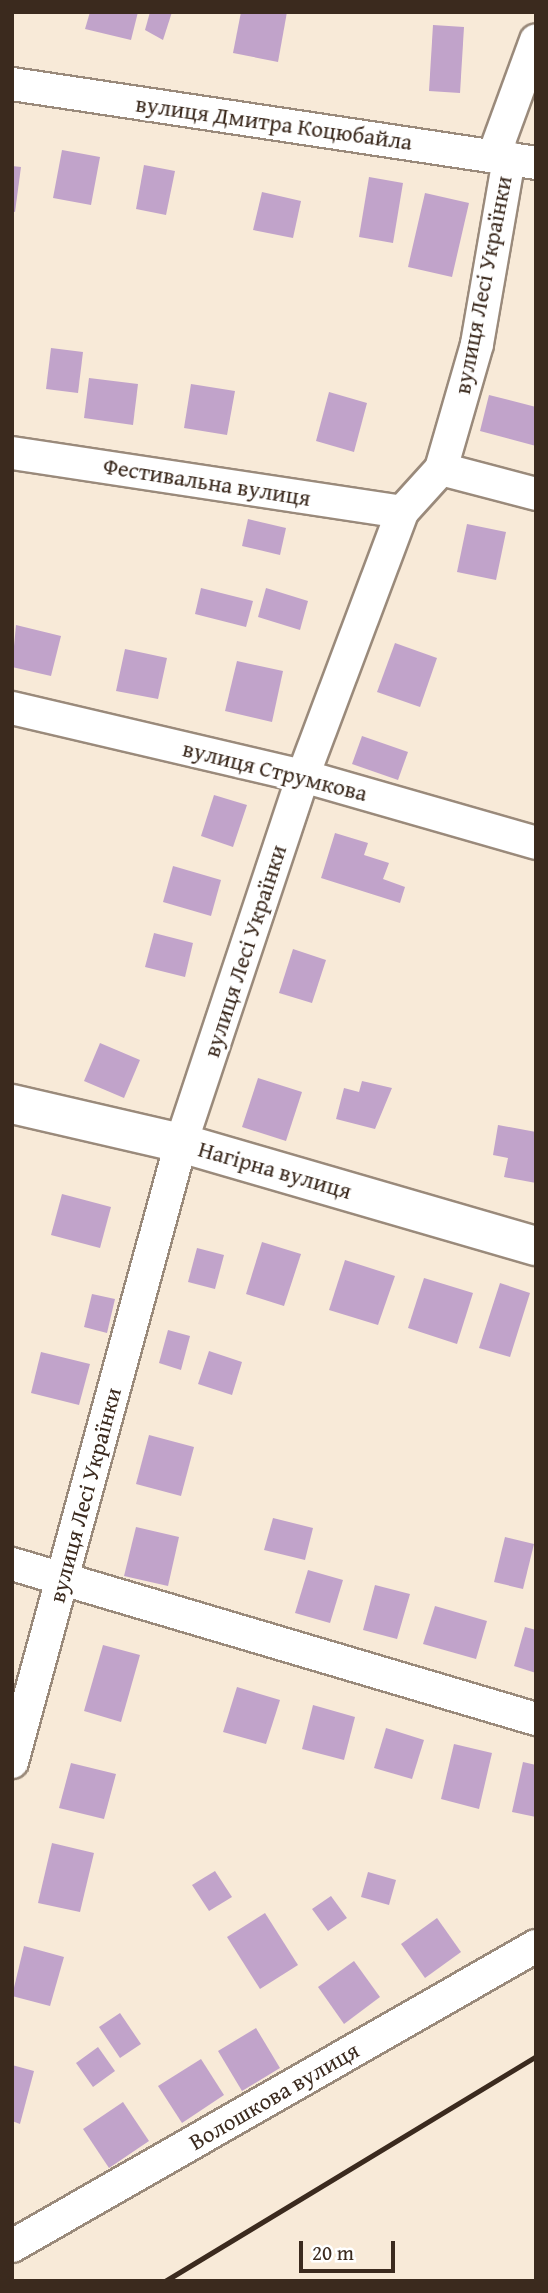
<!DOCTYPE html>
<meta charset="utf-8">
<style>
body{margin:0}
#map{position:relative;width:548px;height:2293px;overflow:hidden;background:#f8ead8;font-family:"Gentium Book Plus",serif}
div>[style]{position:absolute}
.building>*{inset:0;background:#c1a3ca}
.roads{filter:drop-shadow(2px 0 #9a8a7b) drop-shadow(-2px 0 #9a8a7b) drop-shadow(0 2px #9a8a7b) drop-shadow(0 -2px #9a8a7b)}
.minor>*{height:32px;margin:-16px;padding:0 16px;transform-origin:16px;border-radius:16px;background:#fff}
.tertiary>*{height:38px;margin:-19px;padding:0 19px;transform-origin:19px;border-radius:19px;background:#fff}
.rail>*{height:5px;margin:-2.5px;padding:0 2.5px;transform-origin:2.5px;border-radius:2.5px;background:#3b2a1e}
span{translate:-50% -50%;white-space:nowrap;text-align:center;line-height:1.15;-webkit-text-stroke:6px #fff;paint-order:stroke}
.street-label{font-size:23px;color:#3b2a1e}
.frame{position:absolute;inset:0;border:14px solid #3b2a1e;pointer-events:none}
.scale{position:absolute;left:299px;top:2241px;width:96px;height:32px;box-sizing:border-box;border:4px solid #3b2a1e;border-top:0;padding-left:9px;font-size:21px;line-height:24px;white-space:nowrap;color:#3b2a1e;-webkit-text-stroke:5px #fff;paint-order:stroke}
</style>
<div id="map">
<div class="building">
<i style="clip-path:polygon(90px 12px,138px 12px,131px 40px,85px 29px)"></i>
<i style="clip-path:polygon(150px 12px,172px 12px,163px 40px,145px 30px)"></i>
<i style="clip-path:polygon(241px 12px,287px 12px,278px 62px,233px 53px)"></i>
<i style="clip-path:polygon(433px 25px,464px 27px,460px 93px,429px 91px)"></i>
<i style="clip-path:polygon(62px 150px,100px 157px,91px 205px,53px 198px)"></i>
<i style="clip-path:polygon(144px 165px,175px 171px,166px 215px,136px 209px)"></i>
<i style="clip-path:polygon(12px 166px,21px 167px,15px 212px,12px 211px)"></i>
<i style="clip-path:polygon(369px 177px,403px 183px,393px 243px,359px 237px)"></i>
<i style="clip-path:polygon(262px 192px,301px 201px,293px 238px,253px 230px)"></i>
<i style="clip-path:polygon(425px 193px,469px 203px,452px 277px,408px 267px)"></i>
<i style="clip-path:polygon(51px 348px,83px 352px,78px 393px,46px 389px)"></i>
<i style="clip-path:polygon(89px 378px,138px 384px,133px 425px,84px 418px)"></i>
<i style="clip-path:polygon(191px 384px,235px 391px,227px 435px,184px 428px)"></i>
<i style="clip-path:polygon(329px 392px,367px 403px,354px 452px,316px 441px)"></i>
<i style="clip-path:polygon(489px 395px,536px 407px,536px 446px,480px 431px)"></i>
<i style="clip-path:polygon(248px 519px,286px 528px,280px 555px,242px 546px)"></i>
<i style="clip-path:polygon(467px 524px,506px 532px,496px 580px,457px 572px)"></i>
<i style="clip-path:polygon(201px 588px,253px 601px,246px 627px,195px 614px)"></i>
<i style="clip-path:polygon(266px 588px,308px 601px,300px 630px,258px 617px)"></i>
<i style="clip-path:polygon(16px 625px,61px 636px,51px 676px,12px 667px)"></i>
<i style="clip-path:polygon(395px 643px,437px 658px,420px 707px,377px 692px)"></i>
<i style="clip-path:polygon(125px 649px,167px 658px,158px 699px,116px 691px)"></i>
<i style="clip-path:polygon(237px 661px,283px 671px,272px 722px,225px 711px)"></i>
<i style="clip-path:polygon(362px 736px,408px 752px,398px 780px,352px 764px)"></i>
<i style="clip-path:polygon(214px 795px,247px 805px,233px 847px,201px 836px)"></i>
<i style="clip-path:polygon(335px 833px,368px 843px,364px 855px,389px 863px,383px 879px,405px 887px,400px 903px,321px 878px)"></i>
<i style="clip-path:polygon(173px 866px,221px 880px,211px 916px,163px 902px)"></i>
<i style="clip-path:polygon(154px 933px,193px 943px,185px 977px,145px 967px)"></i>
<i style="clip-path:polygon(293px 949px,326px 960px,312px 1003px,279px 993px)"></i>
<i style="clip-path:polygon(100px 1043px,140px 1060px,124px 1098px,84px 1081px)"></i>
<i style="clip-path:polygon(258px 1078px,302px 1092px,286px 1141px,242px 1127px)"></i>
<i style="clip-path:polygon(362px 1081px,392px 1088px,375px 1129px,336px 1119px,344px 1088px,359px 1092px)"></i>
<i style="clip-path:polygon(498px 1125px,536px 1132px,536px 1183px,504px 1177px,508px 1158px,493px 1155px)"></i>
<i style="clip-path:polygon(62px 1194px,111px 1207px,100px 1248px,51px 1235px)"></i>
<i style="clip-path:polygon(262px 1242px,301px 1254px,284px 1306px,246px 1294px)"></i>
<i style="clip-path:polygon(197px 1248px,224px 1255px,215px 1289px,188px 1282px)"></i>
<i style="clip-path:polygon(345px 1260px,395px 1276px,378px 1325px,329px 1310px)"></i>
<i style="clip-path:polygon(424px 1278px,473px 1293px,457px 1344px,408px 1328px)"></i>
<i style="clip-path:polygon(500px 1283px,530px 1293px,510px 1357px,479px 1348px)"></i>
<i style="clip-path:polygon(92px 1294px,115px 1299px,107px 1333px,84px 1327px)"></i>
<i style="clip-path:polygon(168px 1330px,190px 1336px,181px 1370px,159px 1363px)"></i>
<i style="clip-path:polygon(209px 1351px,242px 1362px,232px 1395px,198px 1384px)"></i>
<i style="clip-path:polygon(41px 1352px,90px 1364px,79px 1405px,31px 1393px)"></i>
<i style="clip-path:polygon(149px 1435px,194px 1447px,181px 1496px,136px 1484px)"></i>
<i style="clip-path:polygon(273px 1518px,313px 1528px,305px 1560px,264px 1550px)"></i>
<i style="clip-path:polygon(136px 1527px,179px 1537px,168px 1586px,124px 1576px)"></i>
<i style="clip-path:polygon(505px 1537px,534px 1544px,523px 1589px,494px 1582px)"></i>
<i style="clip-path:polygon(308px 1570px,343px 1580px,330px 1623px,295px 1613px)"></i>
<i style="clip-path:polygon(375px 1585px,410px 1594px,397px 1639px,363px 1630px)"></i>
<i style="clip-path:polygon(435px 1606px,487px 1621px,476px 1659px,423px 1644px)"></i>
<i style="clip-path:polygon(525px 1627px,536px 1630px,536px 1673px,514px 1666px)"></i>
<i style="clip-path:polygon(103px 1645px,140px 1655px,121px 1722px,84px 1711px)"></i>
<i style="clip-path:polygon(237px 1687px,280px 1700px,266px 1744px,223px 1732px)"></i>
<i style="clip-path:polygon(313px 1705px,355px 1717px,344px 1760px,302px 1749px)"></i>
<i style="clip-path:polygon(386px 1728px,424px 1740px,412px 1779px,374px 1768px)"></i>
<i style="clip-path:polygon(454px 1744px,492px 1753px,479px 1809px,441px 1799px)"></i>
<i style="clip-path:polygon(523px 1762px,536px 1765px,536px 1817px,512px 1812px)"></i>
<i style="clip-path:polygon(71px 1763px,116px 1774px,104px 1819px,59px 1808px)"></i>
<i style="clip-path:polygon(52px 1843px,94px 1853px,80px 1912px,38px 1903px)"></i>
<i style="clip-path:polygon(215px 1871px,232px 1897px,209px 1911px,192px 1885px)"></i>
<i style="clip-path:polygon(368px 1872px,396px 1880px,389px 1905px,361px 1897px)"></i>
<i style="clip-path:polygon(331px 1896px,347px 1918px,328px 1931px,312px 1909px)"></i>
<i style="clip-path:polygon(265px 1913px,298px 1965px,260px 1989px,227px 1937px)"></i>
<i style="clip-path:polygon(437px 1918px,461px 1952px,425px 1978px,401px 1944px)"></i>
<i style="clip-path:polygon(24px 1946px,64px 1957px,50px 2006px,12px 1996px)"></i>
<i style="clip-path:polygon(354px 1961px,380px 1997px,344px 2024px,318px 1987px)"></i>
<i style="clip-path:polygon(120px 2013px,141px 2044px,120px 2058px,99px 2027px)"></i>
<i style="clip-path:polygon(256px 2028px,280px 2068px,242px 2091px,218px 2051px)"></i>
<i style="clip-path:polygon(98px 2047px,115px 2071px,93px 2087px,76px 2063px)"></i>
<i style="clip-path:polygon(201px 2059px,224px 2095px,182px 2123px,158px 2086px)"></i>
<i style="clip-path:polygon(12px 2065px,34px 2071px,20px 2124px,12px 2121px)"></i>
<i style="clip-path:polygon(123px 2102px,149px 2141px,109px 2168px,83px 2129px)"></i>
</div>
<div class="roads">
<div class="minor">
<i style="left:12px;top:84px;width:530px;rotate:8.57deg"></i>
<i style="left:494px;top:155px;width:122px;rotate:-69.9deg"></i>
<i style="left:12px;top:453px;width:394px;rotate:8.6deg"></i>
<i style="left:441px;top:469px;width:98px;rotate:14.7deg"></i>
<i style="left:12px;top:708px;width:299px;rotate:13.2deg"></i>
<i style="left:303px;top:776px;width:242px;rotate:16deg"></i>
<i style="left:12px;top:1564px;width:546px;rotate:16.48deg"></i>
<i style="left:12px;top:1762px;width:642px;rotate:-74.73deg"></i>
<i style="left:181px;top:1143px;width:387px;rotate:-71.6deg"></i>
<i style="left:303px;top:776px;width:282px;rotate:-69.4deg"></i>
<i style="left:402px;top:512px;width:58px;rotate:-47.8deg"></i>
<i style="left:441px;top:469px;width:130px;rotate:-73.9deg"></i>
<i style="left:477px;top:344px;width:189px;rotate:-80.2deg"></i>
<i style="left:12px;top:2246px;width:604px;rotate:-29.79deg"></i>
</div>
<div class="tertiary">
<i style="left:12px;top:1104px;width:173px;rotate:13deg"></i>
<i style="left:181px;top:1143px;width:370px;rotate:16.2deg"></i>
</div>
</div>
<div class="rail">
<i style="left:165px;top:2281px;width:434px;rotate:-31.2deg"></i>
</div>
<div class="street-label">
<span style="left:274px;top:123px;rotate:8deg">вулиця Дмитра Коцюбайла</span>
<span style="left:483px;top:285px;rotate:-79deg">вулиця Лесі Українки</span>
<span style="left:207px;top:482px;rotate:9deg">Фестивальна вулиця</span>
<span style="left:275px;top:771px;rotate:14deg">вулиця Струмкова</span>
<span style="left:245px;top:951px;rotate:-72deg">вулиця Лесі Українки</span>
<span style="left:275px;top:1170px;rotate:16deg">Нагірна вулиця</span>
<span style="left:85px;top:1495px;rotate:-75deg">вулиця Лесі Українки</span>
<span style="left:274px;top:2096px;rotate:-30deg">Волошкова вулиця</span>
</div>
<div class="frame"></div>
<div class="scale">20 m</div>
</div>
